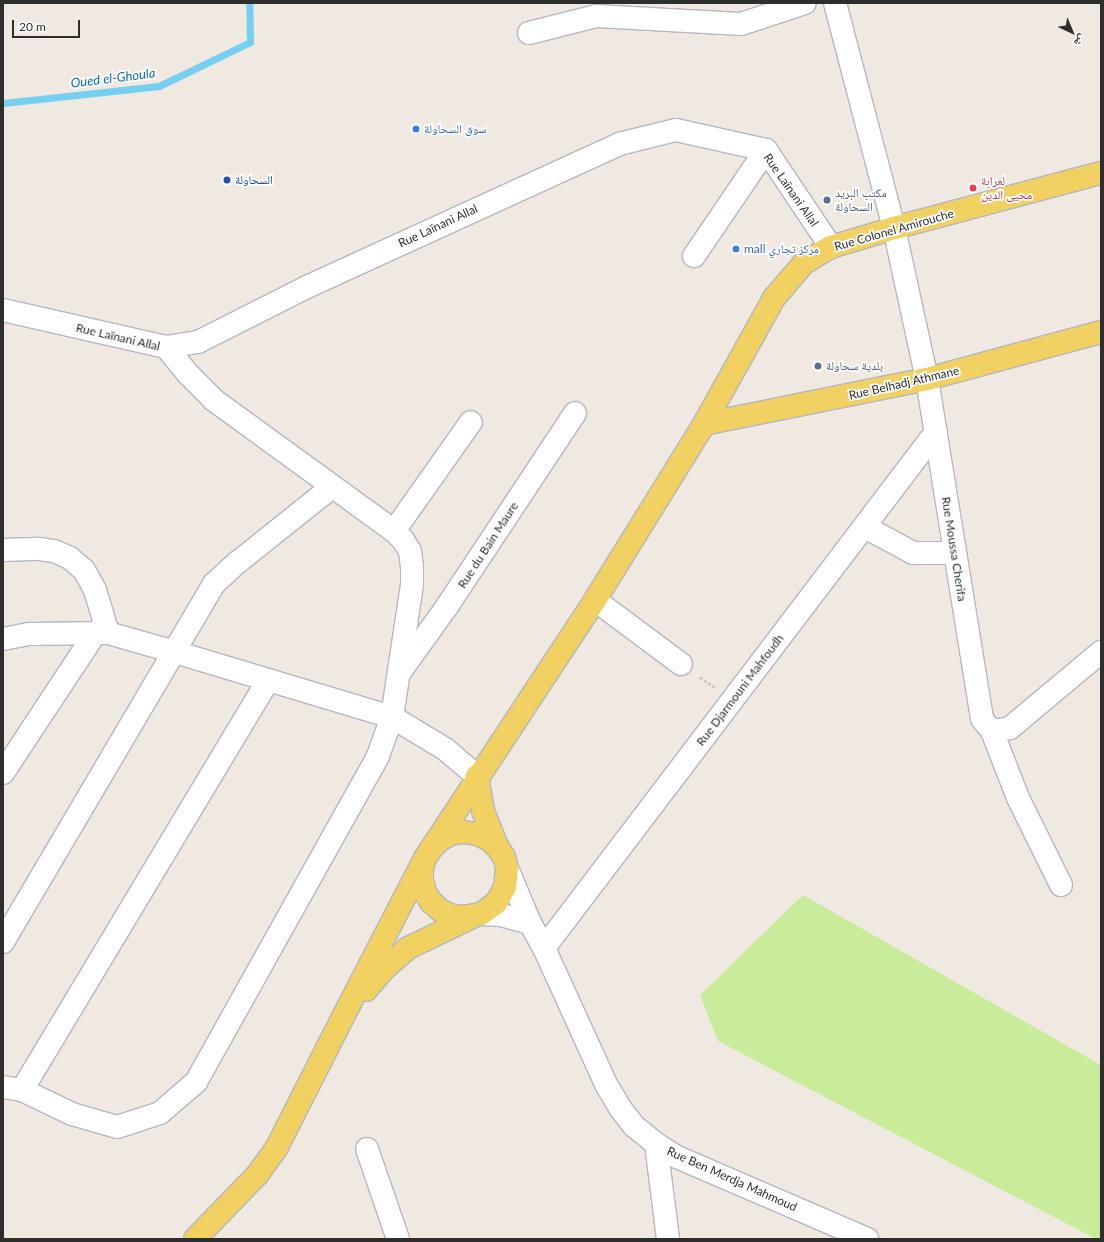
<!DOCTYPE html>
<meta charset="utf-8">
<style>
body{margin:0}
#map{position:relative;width:1104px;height:1242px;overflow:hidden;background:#efe9e1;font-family:Lato,"Noto Naskh Arabic",sans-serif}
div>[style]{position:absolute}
.pitch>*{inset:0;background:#c9ec9a}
.stream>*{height:7px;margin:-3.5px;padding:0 3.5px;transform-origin:3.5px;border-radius:3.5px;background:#75cff0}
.path>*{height:2.5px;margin-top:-1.25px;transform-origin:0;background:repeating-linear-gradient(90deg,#c9c9c9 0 3px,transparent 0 5px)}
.roads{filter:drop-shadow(1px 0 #b4b7c1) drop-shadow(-1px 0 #b4b7c1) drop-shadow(0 1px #b4b7c1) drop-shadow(0 -1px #b4b7c1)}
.minor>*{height:22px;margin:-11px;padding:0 11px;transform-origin:11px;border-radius:11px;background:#fff}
.tertiary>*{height:22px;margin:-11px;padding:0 11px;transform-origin:11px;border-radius:11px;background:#fff}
.secondary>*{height:22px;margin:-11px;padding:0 11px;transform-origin:11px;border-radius:11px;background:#fff}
.primary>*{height:22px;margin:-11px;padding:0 11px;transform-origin:11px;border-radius:11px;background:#f2d163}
.dots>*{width:11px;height:11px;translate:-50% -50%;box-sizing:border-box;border:2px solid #fff;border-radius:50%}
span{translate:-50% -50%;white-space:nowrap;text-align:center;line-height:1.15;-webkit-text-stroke:3.5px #fff;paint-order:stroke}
.shop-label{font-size:12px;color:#366cbe}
.left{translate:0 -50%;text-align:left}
.transit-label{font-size:12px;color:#164399}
.health-label{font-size:12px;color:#be3a42}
.street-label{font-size:12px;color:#2e2e2e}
.service-label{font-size:12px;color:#4e5e75}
.water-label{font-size:13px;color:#0d6fa3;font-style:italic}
.frame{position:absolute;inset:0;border:4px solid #2e2e2e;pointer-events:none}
.north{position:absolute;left:1052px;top:12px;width:40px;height:40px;-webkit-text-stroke:3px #fff;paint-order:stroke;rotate:136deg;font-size:11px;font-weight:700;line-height:16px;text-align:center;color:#2e2e2e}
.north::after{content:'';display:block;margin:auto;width:14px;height:18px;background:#2e2e2e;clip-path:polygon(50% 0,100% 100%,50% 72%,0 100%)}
.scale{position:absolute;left:12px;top:20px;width:68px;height:18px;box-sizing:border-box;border:2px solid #2e2e2e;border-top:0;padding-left:5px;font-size:12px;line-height:14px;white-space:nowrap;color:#2e2e2e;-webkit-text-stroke:3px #fff;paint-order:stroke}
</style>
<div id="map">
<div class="pitch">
<i style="clip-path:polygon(803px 895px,1101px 1065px,1101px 1239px,1096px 1239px,718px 1041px,700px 995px)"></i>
</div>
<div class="stream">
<i style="left:3px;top:103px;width:157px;rotate:-6.2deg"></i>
<i style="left:159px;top:86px;width:101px;rotate:-25.8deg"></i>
<i style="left:250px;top:42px;width:39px;rotate:-91deg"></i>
</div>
<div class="path">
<i style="left:700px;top:677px;width:18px;rotate:34deg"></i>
</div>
<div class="roads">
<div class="minor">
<i style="left:835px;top:3px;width:233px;rotate:75.3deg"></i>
<i style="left:894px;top:228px;width:155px;rotate:77.7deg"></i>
<i style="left:927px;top:379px;width:344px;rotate:80.8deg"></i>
<i style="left:982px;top:719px;width:16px;rotate:50deg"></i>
<i style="left:992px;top:731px;width:18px;rotate:-9deg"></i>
<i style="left:1010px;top:728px;width:119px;rotate:-39.9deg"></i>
<i style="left:529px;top:33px;width:69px;rotate:-14.2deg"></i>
<i style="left:596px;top:16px;width:145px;rotate:3.2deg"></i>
<i style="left:741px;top:24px;width:67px;rotate:-18.2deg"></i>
<i style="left:694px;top:256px;width:128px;rotate:-55.8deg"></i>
<i style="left:865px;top:527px;width:55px;rotate:28.4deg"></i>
<i style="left:913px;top:553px;width:41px"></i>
<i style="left:394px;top:531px;width:133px;rotate:-54.8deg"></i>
<i style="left:3px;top:550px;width:36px;rotate:-2deg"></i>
<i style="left:39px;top:549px;width:15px;rotate:8deg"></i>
<i style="left:54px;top:551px;width:17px;rotate:24deg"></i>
<i style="left:70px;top:558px;width:18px;rotate:41deg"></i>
<i style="left:84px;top:570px;width:23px;rotate:61deg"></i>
<i style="left:95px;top:590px;width:45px;rotate:73.2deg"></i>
<i style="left:595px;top:600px;width:107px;rotate:36.7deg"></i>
<i style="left:3px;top:639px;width:26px;rotate:-11deg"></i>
<i style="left:29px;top:634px;width:79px;rotate:-0.7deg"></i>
<i style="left:108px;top:633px;width:70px;rotate:15.8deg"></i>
<i style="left:175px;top:652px;width:227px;rotate:16.7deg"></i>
<i style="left:392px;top:717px;width:62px;rotate:31.1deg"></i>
<i style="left:445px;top:749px;width:42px;rotate:40.2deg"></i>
<i style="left:400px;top:672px;width:82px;rotate:-54.4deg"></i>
<i style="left:448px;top:605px;width:230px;rotate:-56.5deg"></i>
<i style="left:992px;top:731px;width:72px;rotate:68.8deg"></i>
<i style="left:1018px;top:798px;width:97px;rotate:63.7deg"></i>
<i style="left:3px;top:773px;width:169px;rotate:-56.6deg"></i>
<i style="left:3px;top:942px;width:416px;rotate:-59.5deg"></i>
<i style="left:214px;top:584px;width:33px;rotate:-43deg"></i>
<i style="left:238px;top:562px;width:120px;rotate:-38.6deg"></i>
<i style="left:544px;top:948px;width:648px;rotate:-52.78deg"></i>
<i style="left:3px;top:1087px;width:19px;rotate:9deg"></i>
<i style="left:22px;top:1090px;width:55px;rotate:25.6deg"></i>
<i style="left:72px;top:1114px;width:47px;rotate:16.1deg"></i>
<i style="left:117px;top:1127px;width:45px;rotate:-18deg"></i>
<i style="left:160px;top:1113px;width:48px;rotate:-40.7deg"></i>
<i style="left:196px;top:1082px;width:373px;rotate:-60.8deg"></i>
<i style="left:378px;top:756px;width:41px;rotate:-70.3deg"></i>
<i style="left:392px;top:717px;width:134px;rotate:-81.4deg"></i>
<i style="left:412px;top:584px;width:17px;rotate:-90deg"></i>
<i style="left:412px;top:567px;width:16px;rotate:-97deg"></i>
<i style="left:410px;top:551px;width:13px;rotate:-122deg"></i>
<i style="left:403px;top:540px;width:13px;rotate:-135deg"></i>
<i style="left:394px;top:531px;width:223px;rotate:-144deg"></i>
<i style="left:214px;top:400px;width:37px;rotate:-135deg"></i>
<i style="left:188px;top:374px;width:35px;rotate:-129deg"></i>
<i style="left:22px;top:1090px;width:478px;rotate:-59deg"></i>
<i style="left:656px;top:1144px;width:96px;rotate:82.8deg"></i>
<i style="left:367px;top:1149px;width:95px;rotate:71deg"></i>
</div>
<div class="tertiary">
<i style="left:507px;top:868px;width:60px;rotate:67.3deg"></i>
<i style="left:530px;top:923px;width:29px;rotate:61deg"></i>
<i style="left:544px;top:948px;width:152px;rotate:65.5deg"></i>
<i style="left:607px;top:1086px;width:26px;rotate:59deg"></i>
<i style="left:620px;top:1108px;width:23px;rotate:52deg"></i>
<i style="left:634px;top:1126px;width:28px;rotate:39deg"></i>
<i style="left:656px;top:1144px;width:25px;rotate:32deg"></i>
<i style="left:677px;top:1157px;width:207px;rotate:23.3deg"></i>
<i style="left:481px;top:914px;width:20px;rotate:3deg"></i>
<i style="left:501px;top:915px;width:30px;rotate:15deg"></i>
</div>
<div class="secondary">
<i style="left:3px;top:310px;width:167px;rotate:12.8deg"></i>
<i style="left:166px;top:347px;width:32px;rotate:-9deg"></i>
<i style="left:198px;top:342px;width:122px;rotate:-26.8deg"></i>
<i style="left:307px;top:287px;width:343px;rotate:-24.6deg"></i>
<i style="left:619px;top:144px;width:59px;rotate:-13.8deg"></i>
<i style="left:676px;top:130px;width:92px;rotate:12.5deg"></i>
<i style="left:766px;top:150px;width:117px;rotate:56.2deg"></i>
</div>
<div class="primary">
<i style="left:704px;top:424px;width:227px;rotate:-11.4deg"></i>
<i style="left:927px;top:379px;width:180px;rotate:-15.1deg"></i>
<i style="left:477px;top:776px;width:36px;rotate:80deg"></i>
<i style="left:483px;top:811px;width:40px;rotate:68deg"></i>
<i style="left:431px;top:849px;width:298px;rotate:-56.6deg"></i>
<i style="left:595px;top:600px;width:207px;rotate:-58.2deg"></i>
<i style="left:704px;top:424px;width:144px;rotate:-60.9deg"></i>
<i style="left:774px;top:298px;width:46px;rotate:-49.4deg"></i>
<i style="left:804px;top:263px;width:31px;rotate:-31deg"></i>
<i style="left:831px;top:247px;width:66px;rotate:-16.8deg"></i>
<i style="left:894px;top:228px;width:214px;rotate:-14.9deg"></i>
<i style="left:366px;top:990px;width:28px;rotate:-49deg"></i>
<i style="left:384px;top:969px;width:32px;rotate:-41deg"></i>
<i style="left:408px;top:948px;width:71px;rotate:-25.8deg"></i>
<i style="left:195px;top:1239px;width:89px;rotate:-45.9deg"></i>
<i style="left:257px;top:1175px;width:32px;rotate:-54deg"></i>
<i style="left:276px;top:1149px;width:150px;rotate:-63.1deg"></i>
<i style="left:344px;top:1015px;width:177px;rotate:-62.7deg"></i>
<i style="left:425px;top:858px;width:11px;rotate:-56deg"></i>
<i style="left:431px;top:849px;width:13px;rotate:-45deg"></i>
<i style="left:440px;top:840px;width:13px;rotate:-29deg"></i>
<i style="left:451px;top:834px;width:13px;rotate:-9deg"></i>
<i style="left:464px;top:832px;width:13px;rotate:9deg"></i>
<i style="left:477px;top:834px;width:12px;rotate:24deg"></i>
<i style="left:488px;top:839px;width:13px;rotate:42deg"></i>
<i style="left:498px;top:848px;width:11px;rotate:56deg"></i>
<i style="left:504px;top:857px;width:11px;rotate:75deg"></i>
<i style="left:507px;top:868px;width:19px;rotate:96deg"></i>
<i style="left:505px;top:887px;width:18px;rotate:119deg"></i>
<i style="left:496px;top:903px;width:19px;rotate:144deg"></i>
<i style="left:481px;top:914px;width:19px;rotate:171deg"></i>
<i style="left:462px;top:917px;width:12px;rotate:-171deg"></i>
<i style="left:450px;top:915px;width:11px;rotate:-153deg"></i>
<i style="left:440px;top:910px;width:12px;rotate:-138deg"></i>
<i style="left:431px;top:902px;width:12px;rotate:-121deg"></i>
<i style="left:425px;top:892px;width:12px;rotate:-104deg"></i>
<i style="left:422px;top:880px;width:11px;rotate:-90deg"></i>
<i style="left:422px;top:869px;width:11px;rotate:-75deg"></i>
</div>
</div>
<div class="dots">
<i style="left:416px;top:129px;background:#3f7fe0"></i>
<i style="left:227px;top:180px;background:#1a4fb4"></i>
<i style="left:973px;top:188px;background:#e0444e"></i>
<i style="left:827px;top:200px;background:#5c6f8a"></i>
<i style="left:736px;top:249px;background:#3f7fe0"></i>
<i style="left:818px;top:366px;background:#5c6f8a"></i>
</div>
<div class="shop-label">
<span class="left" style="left:424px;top:129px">سوق السحاولة</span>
<span class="left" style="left:744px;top:249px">mall مركز تجاري</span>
</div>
<div class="transit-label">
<span class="left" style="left:235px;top:180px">السحاولة</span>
</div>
<div class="health-label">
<span class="left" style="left:981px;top:188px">لعرابة<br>محيى الدين</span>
</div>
<div class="street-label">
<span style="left:791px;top:190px;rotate:55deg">Rue Laïnani Allal</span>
<span style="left:438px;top:226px;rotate:-25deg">Rue Laïnani Allal</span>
<span style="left:894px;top:230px;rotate:-16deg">Rue Colonel Amirouche</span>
<span style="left:118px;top:337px;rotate:13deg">Rue Laïnani Allal</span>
<span style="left:904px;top:383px;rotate:-13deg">Rue Belhadj Athmane</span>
<span style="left:488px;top:545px;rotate:-57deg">Rue du Bain Maure</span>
<span style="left:954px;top:549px;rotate:81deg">Rue Moussa Cherifa</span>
<span style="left:740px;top:690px;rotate:-53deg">Rue Djarmouni Mahfoudh</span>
<span style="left:732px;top:1179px;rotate:24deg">Rue Ben Merdja Mahmoud</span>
</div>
<div class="service-label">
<span class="left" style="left:835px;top:200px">مكتب البريد<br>السحاولة</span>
<span class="left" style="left:826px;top:366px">بلدية سحاولة</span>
</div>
<div class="water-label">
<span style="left:113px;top:78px;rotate:-7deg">Oued el-Ghoula</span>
</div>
<div class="frame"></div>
<div class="north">ش</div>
<div class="scale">20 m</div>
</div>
